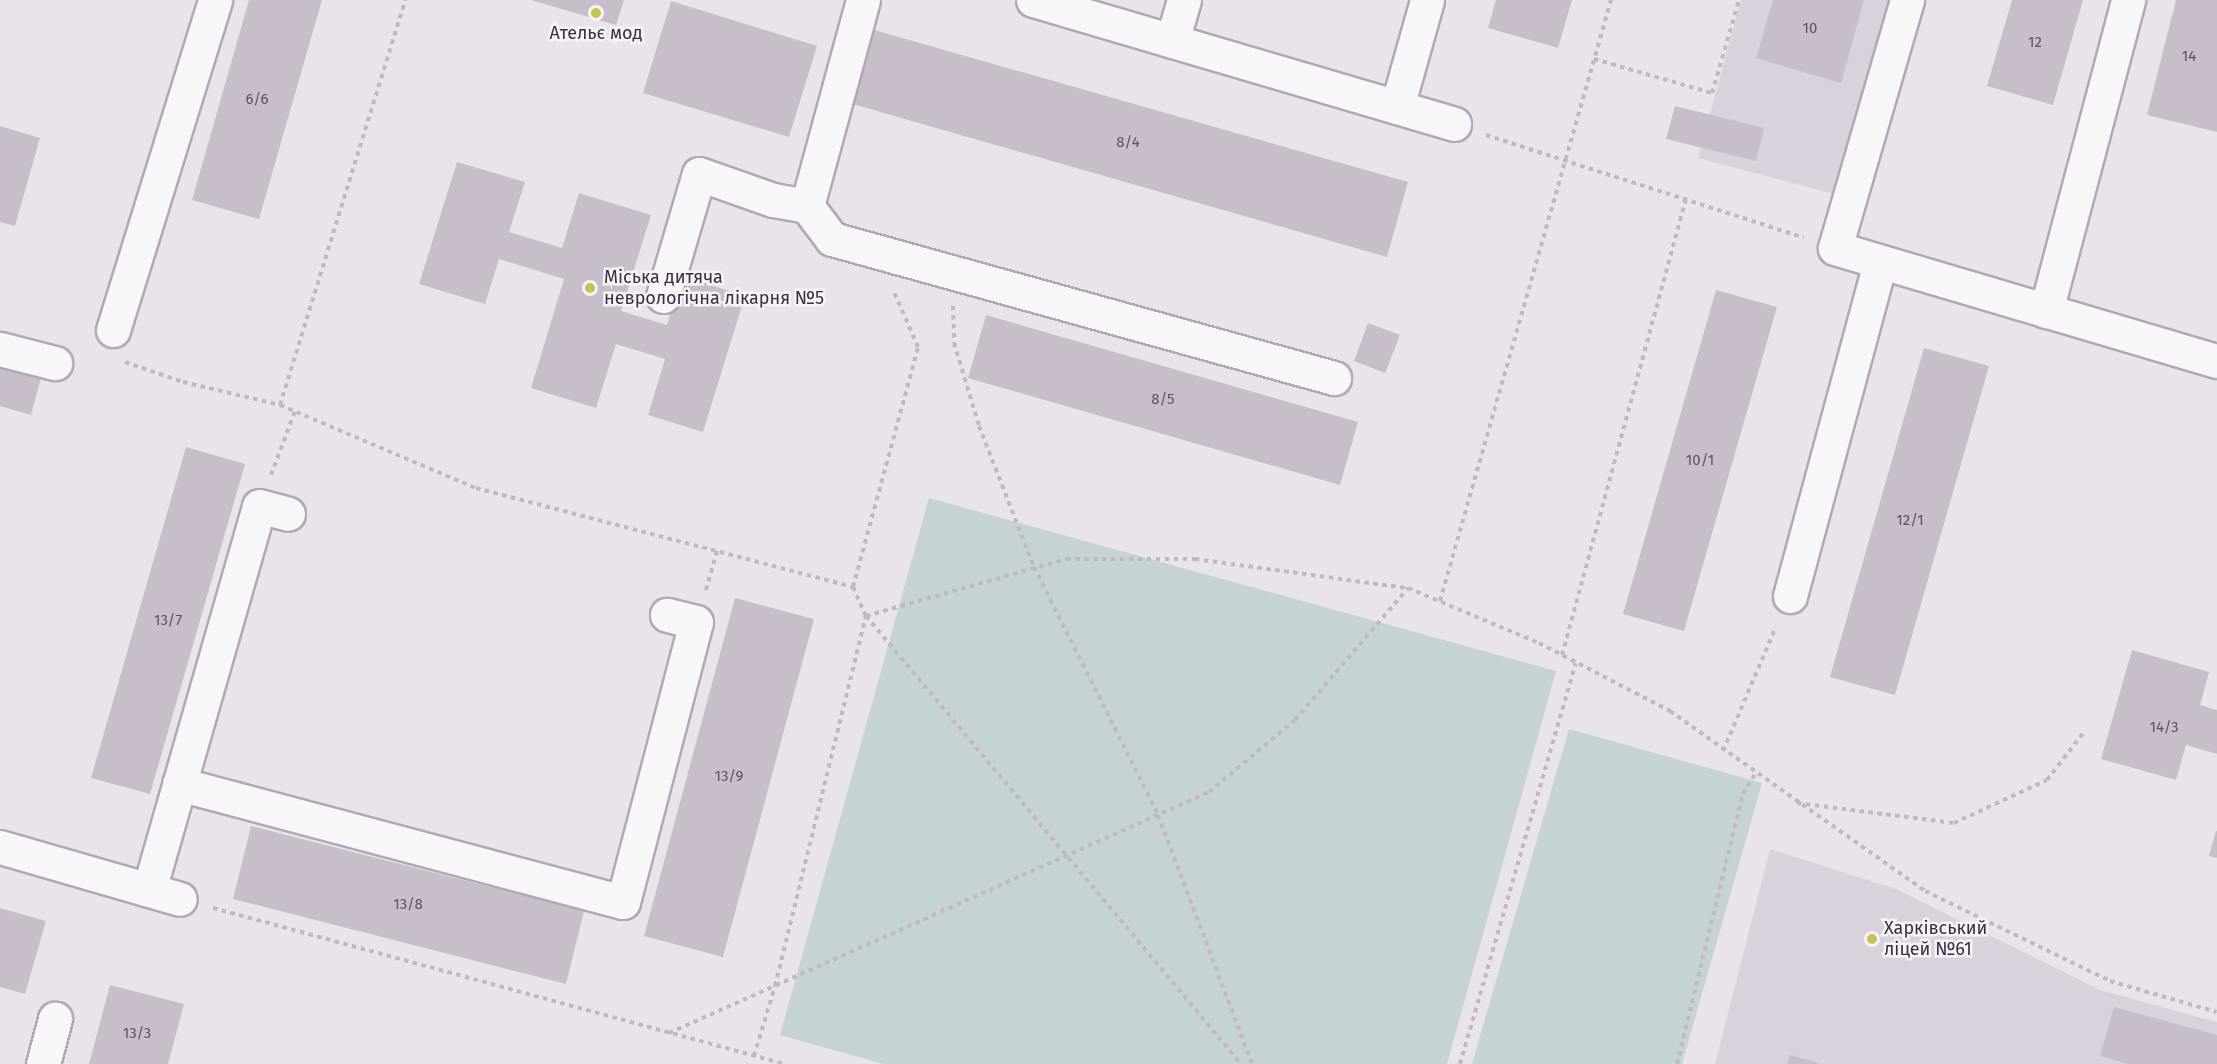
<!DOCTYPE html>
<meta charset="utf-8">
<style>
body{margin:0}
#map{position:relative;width:2217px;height:1064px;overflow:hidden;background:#e9e3eb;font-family:"Fira Sans",sans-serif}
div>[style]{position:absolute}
.built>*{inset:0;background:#d9d2dc}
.green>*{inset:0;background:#c5d4d2}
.building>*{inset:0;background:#c7beca}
.path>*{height:4px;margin-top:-2px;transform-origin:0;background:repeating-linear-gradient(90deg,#c0b9c2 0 4.5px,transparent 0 9px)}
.roads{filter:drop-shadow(2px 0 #b2a8b5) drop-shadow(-2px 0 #b2a8b5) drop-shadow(0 2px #b2a8b5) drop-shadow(0 -2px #b2a8b5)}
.minor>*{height:33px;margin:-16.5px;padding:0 16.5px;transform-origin:16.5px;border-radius:16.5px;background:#f8f6f9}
.dots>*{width:16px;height:16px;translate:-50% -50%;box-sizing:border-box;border:3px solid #f6f3f8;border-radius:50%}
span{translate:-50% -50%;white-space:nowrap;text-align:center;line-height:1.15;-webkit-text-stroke:5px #f6f3f8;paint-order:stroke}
.number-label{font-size:15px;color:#605064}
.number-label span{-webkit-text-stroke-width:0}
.poi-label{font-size:18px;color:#3d2c42}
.left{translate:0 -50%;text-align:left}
</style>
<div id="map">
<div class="built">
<i style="clip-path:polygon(1741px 0,1907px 0,1849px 198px,1698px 158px)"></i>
<i style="clip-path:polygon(1770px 849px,1896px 889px,2100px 990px,2217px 1022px,2217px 1064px,1715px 1064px)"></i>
</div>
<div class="green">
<i style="clip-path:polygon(929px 498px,1556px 671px,1447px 1064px,883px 1064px,780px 1035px)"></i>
<i style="clip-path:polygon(1569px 729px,1762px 783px,1682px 1064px,1472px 1064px)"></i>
</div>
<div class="building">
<i style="clip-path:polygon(249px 0,322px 0,259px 219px,192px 200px)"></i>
<i style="clip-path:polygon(531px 0,624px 0,616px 25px)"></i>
<i style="clip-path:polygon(1496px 0,1572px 0,1558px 48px,1488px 28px)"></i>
<i style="clip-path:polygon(1773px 0,1864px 0,1841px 83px,1756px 58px)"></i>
<i style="clip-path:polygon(2012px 0,2083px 0,2053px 105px,1987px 86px)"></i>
<i style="clip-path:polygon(2176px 0,2217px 0,2217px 132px,2147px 115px)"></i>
<i style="clip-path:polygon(671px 1px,817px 46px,789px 137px,643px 93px)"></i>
<i style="clip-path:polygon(871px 29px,1408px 182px,1387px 257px,849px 103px)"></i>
<i style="clip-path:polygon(1675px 106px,1764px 128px,1756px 161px,1666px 139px)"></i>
<i style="clip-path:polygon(0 126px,40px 138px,15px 226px,0 222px)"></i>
<i style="clip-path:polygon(457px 162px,525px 182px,509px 232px,562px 248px,579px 193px,651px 215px,621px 311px,667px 325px,682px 276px,745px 296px,703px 432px,648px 415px,665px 359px,616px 344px,596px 408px,531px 388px,564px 279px,499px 259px,485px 304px,419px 284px)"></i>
<i style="clip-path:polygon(1716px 290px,1777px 307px,1684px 631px,1623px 614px)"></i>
<i style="clip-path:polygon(986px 315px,1358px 422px,1340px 485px,968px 378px)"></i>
<i style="clip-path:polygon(1368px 323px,1400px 335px,1385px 373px,1354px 361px)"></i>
<i style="clip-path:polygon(1924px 348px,1989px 366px,1895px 695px,1830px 677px)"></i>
<i style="clip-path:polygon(0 366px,41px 378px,31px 415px,0 406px)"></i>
<i style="clip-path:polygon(186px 447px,245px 464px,150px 794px,91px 778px)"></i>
<i style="clip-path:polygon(735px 598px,814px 619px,723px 957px,644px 936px)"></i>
<i style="clip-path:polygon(2132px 650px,2209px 672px,2200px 705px,2217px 710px,2217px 754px,2186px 745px,2176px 780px,2101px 759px)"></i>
<i style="clip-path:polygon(251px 826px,584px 911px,566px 984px,233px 899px)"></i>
<i style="clip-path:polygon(2216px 831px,2217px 831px,2217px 858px,2209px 856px)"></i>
<i style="clip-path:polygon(0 908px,46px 921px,25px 994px,0 987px)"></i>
<i style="clip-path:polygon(110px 985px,184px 1004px,168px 1064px,89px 1064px)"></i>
<i style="clip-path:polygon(2114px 1007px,2217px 1035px,2217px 1064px,2128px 1064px,2100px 1056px)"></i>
<i style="clip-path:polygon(1790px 1055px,1818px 1063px,1818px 1064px,1787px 1064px)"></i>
</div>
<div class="path">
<i style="left:1594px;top:59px;width:123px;rotate:16.1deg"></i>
<i style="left:1712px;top:93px;width:97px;rotate:-73.8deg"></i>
<i style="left:1486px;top:135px;width:334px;rotate:17.9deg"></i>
<i style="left:953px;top:306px;width:37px;rotate:88deg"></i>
<i style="left:954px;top:343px;width:87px;rotate:73.2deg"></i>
<i style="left:979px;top:426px;width:151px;rotate:68.7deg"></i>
<i style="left:1034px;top:567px;width:277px;rotate:63.4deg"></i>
<i style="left:1158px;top:815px;width:266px;rotate:69.3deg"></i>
<i style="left:125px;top:362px;width:61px;rotate:19deg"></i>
<i style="left:183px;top:382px;width:100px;rotate:13.3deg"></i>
<i style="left:280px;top:405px;width:213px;rotate:23deg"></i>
<i style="left:476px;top:488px;width:390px;rotate:14.7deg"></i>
<i style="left:853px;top:587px;width:32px;rotate:66deg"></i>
<i style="left:866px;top:616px;width:584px;rotate:50.07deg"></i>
<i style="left:280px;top:405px;width:424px;rotate:-72.8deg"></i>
<i style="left:271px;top:475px;width:68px;rotate:-69.4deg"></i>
<i style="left:853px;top:587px;width:249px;rotate:-74.8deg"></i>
<i style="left:918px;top:347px;width:60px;rotate:-113.6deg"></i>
<i style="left:706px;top:590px;width:41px;rotate:-74.2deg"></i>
<i style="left:1440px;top:601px;width:625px;rotate:-74.12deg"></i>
<i style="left:1562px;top:655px;width:472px;rotate:-74.8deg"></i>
<i style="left:1723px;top:751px;width:135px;rotate:-66.9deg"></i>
<i style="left:1797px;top:803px;width:158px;rotate:7.3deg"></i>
<i style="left:1954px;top:823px;width:102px;rotate:-24.8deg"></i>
<i style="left:2047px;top:780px;width:61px;rotate:-52.4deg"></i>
<i style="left:213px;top:908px;width:593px;rotate:15.26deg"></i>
<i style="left:669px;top:1033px;width:591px;rotate:-24.05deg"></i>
<i style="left:1209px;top:792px;width:112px;rotate:-39.9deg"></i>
<i style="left:1295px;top:720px;width:174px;rotate:-49.4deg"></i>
<i style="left:754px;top:1056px;width:73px;rotate:-73.3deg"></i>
<i style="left:775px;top:986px;width:381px;rotate:-76.2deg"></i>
<i style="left:866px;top:616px;width:208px;rotate:-15.9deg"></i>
<i style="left:1066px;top:559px;width:129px"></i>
<i style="left:1195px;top:559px;width:215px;rotate:7.8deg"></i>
<i style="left:1408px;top:588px;width:142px;rotate:22.8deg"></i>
<i style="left:1539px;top:643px;width:148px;rotate:27.4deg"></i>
<i style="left:1670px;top:711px;width:312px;rotate:35.2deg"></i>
<i style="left:1925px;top:891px;width:206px;rotate:25.9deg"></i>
<i style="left:2110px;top:981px;width:111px;rotate:16.2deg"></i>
<i style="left:1460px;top:1064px;width:417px;rotate:-73.9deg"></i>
<i style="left:1677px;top:1064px;width:278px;rotate:-76.3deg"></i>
<i style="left:1743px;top:794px;width:23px;rotate:-59deg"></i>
</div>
<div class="roads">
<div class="minor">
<i style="left:863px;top:0;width:213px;rotate:105.2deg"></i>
<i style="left:807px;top:206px;width:41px;rotate:52.9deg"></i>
<i style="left:832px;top:239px;width:521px;rotate:15.48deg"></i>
<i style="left:1033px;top:0;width:439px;rotate:16.4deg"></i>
<i style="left:1907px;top:0;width:258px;rotate:106.2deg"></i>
<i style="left:1835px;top:248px;width:398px;rotate:16.5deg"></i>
<i style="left:1172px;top:41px;width:43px;rotate:-73.7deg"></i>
<i style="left:1397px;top:107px;width:111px;rotate:-74.3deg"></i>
<i style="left:663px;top:296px;width:127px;rotate:-73.6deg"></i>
<i style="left:699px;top:174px;width:78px;rotate:19.4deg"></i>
<i style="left:773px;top:200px;width:35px;rotate:10deg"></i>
<i style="left:2046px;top:311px;width:322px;rotate:-75.2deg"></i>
<i style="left:113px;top:330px;width:345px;rotate:-72.8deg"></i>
<i style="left:0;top:349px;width:57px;rotate:14.3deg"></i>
<i style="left:1790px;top:596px;width:346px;rotate:-74.9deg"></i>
<i style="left:179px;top:784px;width:459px;rotate:14.9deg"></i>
<i style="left:623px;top:902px;width:289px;rotate:-75.4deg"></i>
<i style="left:696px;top:622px;width:30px;rotate:-166deg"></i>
<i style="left:0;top:847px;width:187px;rotate:16.1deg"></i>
<i style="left:149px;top:890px;width:399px;rotate:-74deg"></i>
<i style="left:259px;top:506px;width:30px;rotate:15deg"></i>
<i style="left:43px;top:1064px;width:47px;rotate:-75.1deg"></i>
</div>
</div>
<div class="dots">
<i style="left:596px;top:13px;background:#c7c352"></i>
<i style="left:590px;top:288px;background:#c7c352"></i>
<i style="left:1872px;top:939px;background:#c7c352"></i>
</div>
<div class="number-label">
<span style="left:1810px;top:29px">10</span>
<span style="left:2035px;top:43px">12</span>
<span style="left:2189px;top:57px">14</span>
<span style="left:257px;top:100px">6/6</span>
<span style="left:1128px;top:143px">8/4</span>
<span style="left:1163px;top:400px">8/5</span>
<span style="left:1700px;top:461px">10/1</span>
<span style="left:1910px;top:521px">12/1</span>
<span style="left:168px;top:621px">13/7</span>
<span style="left:2164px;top:728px">14/3</span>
<span style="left:729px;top:777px">13/9</span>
<span style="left:408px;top:905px">13/8</span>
<span style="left:137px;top:1034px">13/3</span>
</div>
<div class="poi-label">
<span style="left:596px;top:33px">Ательє мод</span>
<span class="left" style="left:604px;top:288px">Міська дитяча<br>неврологічна лікарня №5</span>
<span class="left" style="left:1884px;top:939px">Харківський<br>ліцей №61</span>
</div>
</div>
